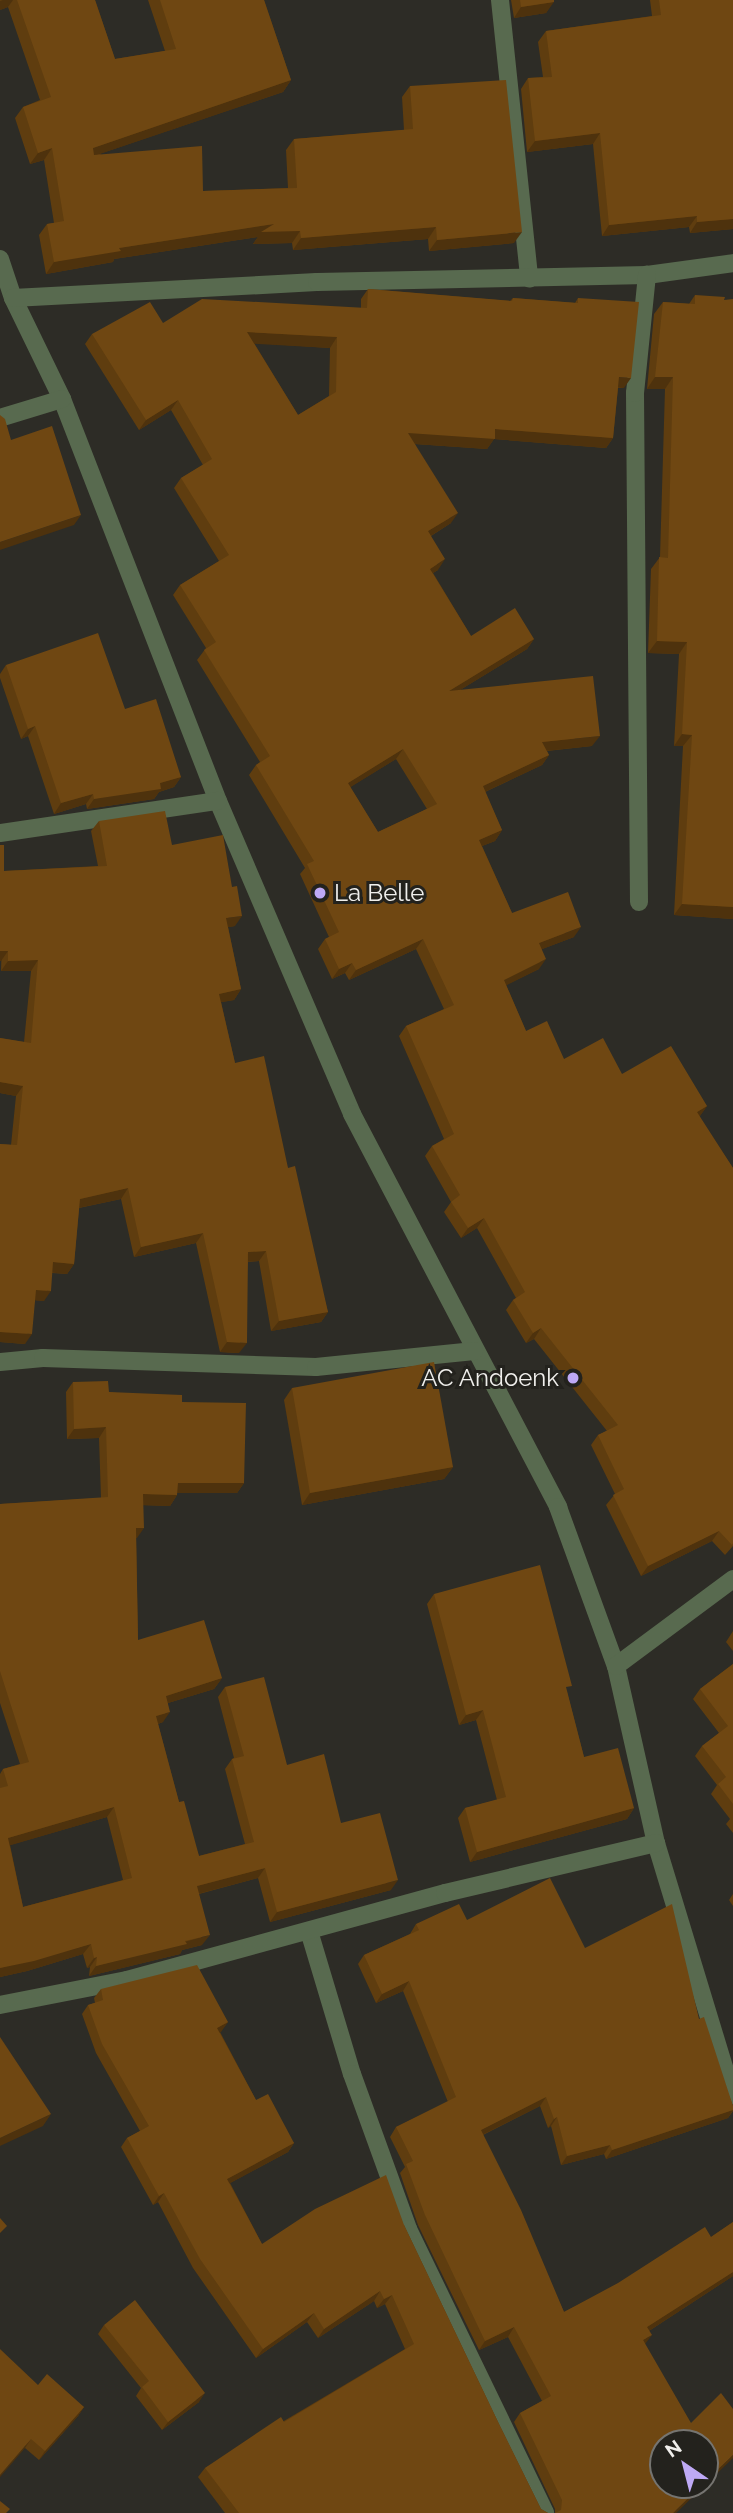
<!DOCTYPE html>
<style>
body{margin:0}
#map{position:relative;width:733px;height:2513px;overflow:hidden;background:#2d2c26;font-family:Raleway,sans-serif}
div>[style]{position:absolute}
.minor>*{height:18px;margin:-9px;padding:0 9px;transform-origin:9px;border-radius:9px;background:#586a4f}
.wall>*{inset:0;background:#5f3d0f}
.shaded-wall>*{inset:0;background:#4e320d}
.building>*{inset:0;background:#6f4712}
.dots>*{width:19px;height:19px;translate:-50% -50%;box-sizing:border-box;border:4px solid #23221d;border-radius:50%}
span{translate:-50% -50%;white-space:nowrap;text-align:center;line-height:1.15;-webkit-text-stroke:6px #23221d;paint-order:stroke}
.poi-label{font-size:24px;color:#f0efec}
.left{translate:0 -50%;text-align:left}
.right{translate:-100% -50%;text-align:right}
.north{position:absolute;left:649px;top:2429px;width:70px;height:70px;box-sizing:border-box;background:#23221d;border:2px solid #757470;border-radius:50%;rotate:325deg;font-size:19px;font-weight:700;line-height:28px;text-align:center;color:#f0efec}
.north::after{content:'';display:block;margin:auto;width:24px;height:32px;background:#bea9f5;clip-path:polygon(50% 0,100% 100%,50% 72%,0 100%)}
</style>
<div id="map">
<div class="minor">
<i style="left:500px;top:0;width:280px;rotate:84deg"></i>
<i style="left:0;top:259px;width:41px;rotate:71.6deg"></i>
<i style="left:13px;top:298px;width:112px;rotate:64.1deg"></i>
<i style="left:62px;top:399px;width:431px;rotate:68.8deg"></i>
<i style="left:218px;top:801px;width:340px;rotate:66.8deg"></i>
<i style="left:352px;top:1114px;width:444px;rotate:62.3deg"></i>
<i style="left:558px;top:1507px;width:169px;rotate:70deg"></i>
<i style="left:616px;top:1666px;width:181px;rotate:77.3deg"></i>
<i style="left:656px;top:1843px;width:264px;rotate:73.1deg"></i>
<i style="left:13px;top:298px;width:304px;rotate:-3deg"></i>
<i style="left:317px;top:282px;width:330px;rotate:-1.2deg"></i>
<i style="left:647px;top:275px;width:87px;rotate:-7.9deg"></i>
<i style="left:0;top:418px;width:65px;rotate:-17deg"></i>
<i style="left:0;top:833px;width:220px;rotate:-8.4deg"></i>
<i style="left:639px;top:902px;width:509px;rotate:-90.45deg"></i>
<i style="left:635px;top:393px;width:119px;rotate:-84.2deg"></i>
<i style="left:0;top:1362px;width:43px;rotate:-5.3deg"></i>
<i style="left:43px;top:1358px;width:273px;rotate:1.9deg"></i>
<i style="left:316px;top:1367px;width:159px;rotate:-5.8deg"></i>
<i style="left:616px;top:1666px;width:146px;rotate:-36.6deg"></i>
<i style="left:309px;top:1931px;width:149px;rotate:73.3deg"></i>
<i style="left:352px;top:2074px;width:165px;rotate:70.1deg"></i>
<i style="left:408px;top:2229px;width:315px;rotate:64.2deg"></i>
<i style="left:0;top:2005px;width:129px;rotate:-11.1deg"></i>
<i style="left:127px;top:1980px;width:330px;rotate:-15.3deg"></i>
<i style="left:445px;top:1893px;width:217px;rotate:-13.3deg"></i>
</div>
<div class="wall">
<i style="clip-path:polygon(0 0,95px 0,115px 59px,165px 51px,148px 0,264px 0,291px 80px,283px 92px,99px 154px,203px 191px,288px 188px,286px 150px,294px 139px,404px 130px,402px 97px,410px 86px,514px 243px,429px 251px,428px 239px,293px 250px,292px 243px,253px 244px,258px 237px,114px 259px,113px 262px,46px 274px,39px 235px,47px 224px,54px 223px,44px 160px,30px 164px,15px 118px,23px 107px,40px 100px,8px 7px,0 10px)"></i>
<i style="clip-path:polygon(511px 0,554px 0,546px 13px,514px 18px)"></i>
<i style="clip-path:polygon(650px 0,733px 0,733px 229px,690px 233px,689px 227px,602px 236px,593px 144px,527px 152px,521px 89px,528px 78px,543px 77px,538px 42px,546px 31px,652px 16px)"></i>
<i style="clip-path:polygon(evenodd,368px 289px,510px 301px,513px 298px,575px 303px,578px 298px,624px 388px,618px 388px,613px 438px,606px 448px,494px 439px,487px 449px,415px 444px,451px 523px,431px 536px,438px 570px,433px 573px,471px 636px,534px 639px,527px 649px,460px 690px,592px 746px,547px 751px,549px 755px,542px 765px,485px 792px,502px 830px,495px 841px,482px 846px,512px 913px,574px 937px,542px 949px,539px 969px,506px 985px,526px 1031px,564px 1059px,622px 1074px,707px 1106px,699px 1117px,733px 1168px,733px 1546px,725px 1555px,712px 1541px,641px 1576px,606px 1505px,615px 1494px,591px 1445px,598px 1435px,607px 1431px,534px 1339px,526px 1343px,506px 1310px,513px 1300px,516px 1298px,477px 1228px,461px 1238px,444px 1212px,451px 1202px,425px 1156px,432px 1146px,444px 1139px,399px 1036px,406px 1026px,444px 1009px,416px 949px,349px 980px,345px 973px,332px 979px,318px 949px,325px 939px,329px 937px,300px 874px,305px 868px,249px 775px,256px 765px,260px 762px,197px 660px,206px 648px,173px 595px,180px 585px,219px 561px,174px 488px,181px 478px,203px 465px,171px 410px,139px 430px,85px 344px,92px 334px,163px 323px,361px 308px,361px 299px,368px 289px,254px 343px,330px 348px,329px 396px,298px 415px,254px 343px,368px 289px,396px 759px,427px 809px,378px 832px,350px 787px,396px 759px)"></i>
<i style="clip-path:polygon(695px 295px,733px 919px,674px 915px,683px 746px,674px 746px,679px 654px,648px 653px,651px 569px,660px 557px,665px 389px,647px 389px,654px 314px,663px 302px,689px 304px)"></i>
<i style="clip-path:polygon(6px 665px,125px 709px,181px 777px,174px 787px,159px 792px,154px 799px,87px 809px,86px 804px,54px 814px,28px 736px,21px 739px,0 678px,0 674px)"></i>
<i style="clip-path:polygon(99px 821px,172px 845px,235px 926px,228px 927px,241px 989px,234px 1000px,221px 1002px,235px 1063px,288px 1168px,328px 1312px,321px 1322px,271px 1331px,259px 1261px,248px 1262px,239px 1353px,220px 1352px,196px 1243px,134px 1257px,121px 1199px,79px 1208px,74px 1264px,67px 1274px,52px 1273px,44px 1301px,35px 1300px,25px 1344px,0 1342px,0 1144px,11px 1145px,16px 1096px,0 1093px,0 1038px,24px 1042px,31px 971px,1px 971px,4px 871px,98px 866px,91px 831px)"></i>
<i style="clip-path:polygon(evenodd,73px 1382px,109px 1392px,182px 1402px,244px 1483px,237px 1493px,177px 1493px,177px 1495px,170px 1506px,143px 1505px,136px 1538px,138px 1640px,222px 1678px,214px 1689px,168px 1703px,163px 1722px,158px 1724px,179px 1802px,199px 1856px,245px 1844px,225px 1769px,232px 1759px,234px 1758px,218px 1697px,225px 1687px,287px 1765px,341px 1823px,391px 1890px,270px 1922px,258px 1878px,199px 1894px,202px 1945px,182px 1950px,180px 1954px,89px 1976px,90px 1967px,87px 1968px,83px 1954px,27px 1971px,0 1977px,0 1774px,3px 1769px,20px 1764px,0 1703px,0 1504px,101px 1498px,99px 1438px,67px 1439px,66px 1392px,73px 1382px,107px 1817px,123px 1880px,23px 1907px,10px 1845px,107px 1817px)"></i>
<i style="clip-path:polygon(292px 1388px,453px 1467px,444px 1479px,302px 1505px,284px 1400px)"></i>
<i style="clip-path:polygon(434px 1594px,567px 1692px,584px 1757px,634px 1808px,627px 1819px,470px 1862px,458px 1818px,465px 1808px,497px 1800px,476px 1720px,459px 1725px,427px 1604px)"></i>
<i style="clip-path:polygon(733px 1631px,733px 1651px,726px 1642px)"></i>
<i style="clip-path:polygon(733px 1664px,733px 1833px,726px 1824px,730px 1819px,711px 1794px,717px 1785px,695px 1756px,702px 1746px,719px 1733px,693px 1699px,700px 1689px)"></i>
<i style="clip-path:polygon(733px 1894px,733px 1906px,729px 1900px)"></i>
<i style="clip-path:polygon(467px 1920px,585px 1948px,699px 2019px,733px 2106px,733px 2111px,728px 2118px,606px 2159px,604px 2154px,561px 2165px,551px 2126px,548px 2128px,540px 2106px,483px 2135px,564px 2312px,711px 2237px,733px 2222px,733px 2276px,649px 2331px,645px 2344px,676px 2513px,555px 2513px,555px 2509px,514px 2422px,520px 2413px,542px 2401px,508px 2337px,479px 2350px,418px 2225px,400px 2173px,405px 2167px,390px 2137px,396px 2127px,448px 2102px,403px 1991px,376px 2003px,358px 1964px,364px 1955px,410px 1934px,416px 1924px)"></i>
<i style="clip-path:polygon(101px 1989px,228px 2022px,220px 2032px,256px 2100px,294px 2143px,288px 2152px,230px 2183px,262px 2244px,404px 2225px,499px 2424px,541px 2509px,548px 2513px,225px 2513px,198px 2477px,205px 2468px,405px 2349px,385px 2304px,377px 2308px,374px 2301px,318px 2338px,307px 2322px,256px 2358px,193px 2268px,158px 2202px,153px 2205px,121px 2147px,127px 2138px,140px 2131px,96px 2053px,82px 2014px,88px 2005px,95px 2003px,94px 1998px)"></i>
<i style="clip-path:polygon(104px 2325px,199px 2402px,162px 2430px,136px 2396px,141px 2388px,98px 2334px)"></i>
<i style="clip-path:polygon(38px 2385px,84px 2407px,78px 2416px,39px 2460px,25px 2448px)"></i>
</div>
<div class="shaded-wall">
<i style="clip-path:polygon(3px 0,13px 0,8px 7px,0 10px,0 1px)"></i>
<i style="clip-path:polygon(554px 2px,546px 13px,514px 18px,521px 7px)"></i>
<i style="clip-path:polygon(291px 80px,283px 92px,85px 159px,93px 148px)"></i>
<i style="clip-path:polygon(600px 133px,593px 144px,527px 152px,535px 141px)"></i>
<i style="clip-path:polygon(52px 148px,44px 160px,30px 164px,38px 153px)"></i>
<i style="clip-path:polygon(697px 216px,689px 227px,602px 236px,609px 225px)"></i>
<i style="clip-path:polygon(733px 219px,733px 229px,690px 233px,697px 222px)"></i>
<i style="clip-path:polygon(274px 224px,300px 231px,292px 243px,253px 244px,258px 237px,114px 259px,113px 262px,46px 274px,54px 262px,119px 248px)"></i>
<i style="clip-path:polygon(436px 227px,428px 239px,293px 250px,301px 238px)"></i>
<i style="clip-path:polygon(522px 232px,514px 243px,429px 251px,437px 240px)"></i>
<i style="clip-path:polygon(247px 332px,337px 337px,330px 348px,240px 343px)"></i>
<i style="clip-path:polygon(619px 377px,631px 378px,624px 388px,612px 387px)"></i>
<i style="clip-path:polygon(655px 377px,673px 377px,665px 389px,647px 389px)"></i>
<i style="clip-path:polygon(178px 400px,171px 410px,139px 430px,146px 420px)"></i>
<i style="clip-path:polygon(495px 429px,613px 438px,606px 448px,494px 439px,487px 449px,401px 443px,408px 433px)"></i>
<i style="clip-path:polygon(458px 513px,451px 523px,421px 542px,428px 531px)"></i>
<i style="clip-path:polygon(81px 515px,74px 525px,0 550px,0 542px)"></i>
<i style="clip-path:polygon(445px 559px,438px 570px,423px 579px,430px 569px)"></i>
<i style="clip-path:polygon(534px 639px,527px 649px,442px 701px,449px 691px)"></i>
<i style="clip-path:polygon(657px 641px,687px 642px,679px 654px,648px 653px)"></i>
<i style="clip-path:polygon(35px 726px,28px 736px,21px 739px,28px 729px)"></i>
<i style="clip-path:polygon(682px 734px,692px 735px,683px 746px,674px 746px)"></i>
<i style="clip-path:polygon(600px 736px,592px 746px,535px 752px,542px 742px)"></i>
<i style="clip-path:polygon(403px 749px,396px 759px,341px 793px,348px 783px)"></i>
<i style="clip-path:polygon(549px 755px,542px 765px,476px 796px,483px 786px)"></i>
<i style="clip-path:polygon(181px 777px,174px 787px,159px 792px,154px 799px,87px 809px,94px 799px,160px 783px)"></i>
<i style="clip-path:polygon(93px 794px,86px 804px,54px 814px,61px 803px)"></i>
<i style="clip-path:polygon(502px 830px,495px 841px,472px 850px,479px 840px)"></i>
<i style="clip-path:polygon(682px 904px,733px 907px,733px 919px,674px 915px)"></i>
<i style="clip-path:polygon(242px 916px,235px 926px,219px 929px,226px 918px)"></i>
<i style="clip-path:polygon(581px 927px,574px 937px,532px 953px,539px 943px)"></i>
<i style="clip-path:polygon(423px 939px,416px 949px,349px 980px,356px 970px)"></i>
<i style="clip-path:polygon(0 951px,8px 951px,1px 961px,0 961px)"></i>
<i style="clip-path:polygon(546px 959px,539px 969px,497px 990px,504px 980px)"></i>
<i style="clip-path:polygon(38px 960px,31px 971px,1px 971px,8px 961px)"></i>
<i style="clip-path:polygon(352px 963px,345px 973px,332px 979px,339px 969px)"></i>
<i style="clip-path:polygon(241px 989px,234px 1000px,212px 1004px,219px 994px)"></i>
<i style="clip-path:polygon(0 1082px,23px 1086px,16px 1096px,0 1093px)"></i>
<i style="clip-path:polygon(707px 1106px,700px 1116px,690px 1123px,697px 1112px)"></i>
<i style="clip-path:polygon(128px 1188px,121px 1199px,73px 1209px,80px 1199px)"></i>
<i style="clip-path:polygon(484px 1218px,477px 1228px,461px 1238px,468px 1228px)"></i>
<i style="clip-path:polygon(203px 1233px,196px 1243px,134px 1257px,141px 1247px)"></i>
<i style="clip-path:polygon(266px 1251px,259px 1261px,241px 1262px,248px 1252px)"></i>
<i style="clip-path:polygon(53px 1262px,74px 1264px,67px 1274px,46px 1272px)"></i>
<i style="clip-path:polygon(36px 1290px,51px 1291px,44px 1301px,29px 1300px)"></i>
<i style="clip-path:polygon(328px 1312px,321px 1322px,271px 1331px,279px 1321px)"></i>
<i style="clip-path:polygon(541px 1328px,534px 1339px,526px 1343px,533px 1333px)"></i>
<i style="clip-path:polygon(0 1332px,32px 1334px,25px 1344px,0 1342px)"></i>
<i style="clip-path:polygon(227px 1342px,247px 1343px,239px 1353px,220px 1352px)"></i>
<i style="clip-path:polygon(106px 1427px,99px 1438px,67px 1439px,74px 1429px)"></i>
<i style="clip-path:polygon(453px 1467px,444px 1479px,302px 1505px,310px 1493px)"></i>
<i style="clip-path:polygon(178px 1483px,244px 1483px,237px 1493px,171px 1493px)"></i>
<i style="clip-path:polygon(143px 1494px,177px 1495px,170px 1506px,135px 1505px)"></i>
<i style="clip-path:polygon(136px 1528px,144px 1528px,137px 1538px,129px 1538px)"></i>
<i style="clip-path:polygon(719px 1531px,712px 1541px,641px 1576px,648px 1566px)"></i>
<i style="clip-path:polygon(222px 1678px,214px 1689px,158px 1706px,166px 1696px)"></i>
<i style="clip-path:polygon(483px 1710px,476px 1720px,459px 1725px,466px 1715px)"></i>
<i style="clip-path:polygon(170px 1712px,163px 1722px,149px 1727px,156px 1716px)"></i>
<i style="clip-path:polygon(114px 1807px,107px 1817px,1px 1848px,8px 1838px)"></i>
<i style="clip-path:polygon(634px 1808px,627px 1819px,470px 1862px,477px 1852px)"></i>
<i style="clip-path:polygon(265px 1868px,258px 1878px,190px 1896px,197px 1886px)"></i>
<i style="clip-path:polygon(398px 1880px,391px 1890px,270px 1922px,277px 1912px)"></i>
<i style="clip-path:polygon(210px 1935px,202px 1945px,182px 1950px,180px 1954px,89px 1976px,96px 1966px)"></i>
<i style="clip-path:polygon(91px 1944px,83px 1954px,27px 1971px,0 1977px,0 1968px)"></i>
<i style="clip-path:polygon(97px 1957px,90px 1967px,87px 1968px,94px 1958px)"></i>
<i style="clip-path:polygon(409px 1981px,403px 1991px,376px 2003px,382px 1994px)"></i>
<i style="clip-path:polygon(228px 2022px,221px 2032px,211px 2037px,217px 2028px)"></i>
<i style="clip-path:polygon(546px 2097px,540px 2106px,474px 2139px,481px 2130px)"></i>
<i style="clip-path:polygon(733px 2110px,728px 2118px,606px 2159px,612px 2150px)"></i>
<i style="clip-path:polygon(51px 2114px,43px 2126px,0 2146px,0 2138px)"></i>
<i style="clip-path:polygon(557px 2117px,551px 2126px,548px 2128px,554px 2119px)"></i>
<i style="clip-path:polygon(294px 2143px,288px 2152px,221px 2188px,227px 2179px)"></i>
<i style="clip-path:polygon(610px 2145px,604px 2154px,561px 2165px,567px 2156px)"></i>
<i style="clip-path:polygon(164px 2193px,158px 2202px,153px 2205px,159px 2196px)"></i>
<i style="clip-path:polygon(733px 2272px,733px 2276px,641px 2336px,647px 2327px)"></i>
<i style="clip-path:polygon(380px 2291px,374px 2301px,318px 2338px,324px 2329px)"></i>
<i style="clip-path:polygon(392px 2295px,385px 2304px,377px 2308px,384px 2299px)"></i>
<i style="clip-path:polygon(314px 2313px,307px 2322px,256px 2358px,263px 2349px)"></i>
<i style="clip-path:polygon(514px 2327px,508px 2337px,479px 2350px,485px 2341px)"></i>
<i style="clip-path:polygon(652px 2335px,645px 2344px,643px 2340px)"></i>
<i style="clip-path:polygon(205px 2393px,199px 2402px,162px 2430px,168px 2422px)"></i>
<i style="clip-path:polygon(84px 2407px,78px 2416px,39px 2460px,45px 2451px)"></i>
<i style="clip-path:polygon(31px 2439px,25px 2448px,0 2477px,0 2475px)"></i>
<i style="clip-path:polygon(733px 2455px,733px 2458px,676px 2513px,673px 2513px,702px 2485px,705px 2485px,705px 2482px)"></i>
</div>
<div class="building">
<i style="clip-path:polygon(17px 0,95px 0,115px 59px,176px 49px,160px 0,264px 0,291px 80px,93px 148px,94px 155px,202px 146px,203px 191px,297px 188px,294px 139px,413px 129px,410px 86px,506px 80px,522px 232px,437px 240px,436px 227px,301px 238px,300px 231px,261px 232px,274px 224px,119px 248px,121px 251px,54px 262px,47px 224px,64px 221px,52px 148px,38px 153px,23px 107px,51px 97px)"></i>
<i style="clip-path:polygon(520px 0,554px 0,554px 2px,521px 7px)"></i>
<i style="clip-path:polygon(659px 0,733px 0,733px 219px,697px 222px,697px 216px,609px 225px,600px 133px,535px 141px,528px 78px,552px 77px,546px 31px,661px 15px)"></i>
<i style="clip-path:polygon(evenodd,368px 289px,512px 301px,513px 298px,578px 303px,578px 298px,639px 302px,631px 378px,619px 377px,613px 438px,495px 429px,495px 439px,408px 433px,458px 513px,428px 531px,445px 559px,430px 569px,471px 636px,515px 608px,534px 639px,449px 691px,593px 676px,600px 736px,542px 742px,549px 755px,483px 786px,502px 830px,479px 840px,512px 913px,568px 892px,581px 927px,539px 943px,546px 959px,504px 980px,526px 1031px,547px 1021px,564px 1059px,603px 1038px,622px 1074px,671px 1046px,707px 1106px,697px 1112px,733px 1168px,733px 1543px,732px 1545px,719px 1531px,648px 1566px,613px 1495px,624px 1489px,598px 1435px,618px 1425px,541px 1328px,533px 1333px,513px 1300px,525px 1292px,484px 1218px,468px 1228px,451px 1202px,460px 1195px,432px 1146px,454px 1134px,406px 1026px,454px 1005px,423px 939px,356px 970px,352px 963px,339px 969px,325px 939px,339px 932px,307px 864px,314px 861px,256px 765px,270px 756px,204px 650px,216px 642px,180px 585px,229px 555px,181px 478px,212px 459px,178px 400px,146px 420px,92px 334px,150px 302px,163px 323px,202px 299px,367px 308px,368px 289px,247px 332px,337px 337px,336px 392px,298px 415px,247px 332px,368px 289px,403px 749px,437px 804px,378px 832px,348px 783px,403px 749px)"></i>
<i style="clip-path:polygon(695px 295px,725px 297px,724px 300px,733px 299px,733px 907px,682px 904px,692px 735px,682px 734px,687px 642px,657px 641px,659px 557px,668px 558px,673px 377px,655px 377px,663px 302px,695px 304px)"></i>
<i style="clip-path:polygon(0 415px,5px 419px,11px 440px,52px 426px,81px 515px,0 542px)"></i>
<i style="clip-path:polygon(98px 633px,125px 709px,156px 699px,181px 777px,160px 783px,161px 789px,94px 799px,93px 794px,61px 803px,35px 726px,28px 729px,6px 665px)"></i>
<i style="clip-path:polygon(165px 811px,172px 845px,223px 835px,232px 887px,237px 886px,242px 916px,226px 918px,241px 989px,219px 994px,235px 1063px,264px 1056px,288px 1168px,295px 1166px,328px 1312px,279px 1321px,266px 1251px,248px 1252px,247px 1343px,227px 1342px,203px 1233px,141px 1247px,128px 1188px,80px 1199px,74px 1264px,53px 1262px,51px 1291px,36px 1290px,32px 1334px,0 1332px,0 1144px,17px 1145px,23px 1086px,0 1082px,0 1038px,31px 1043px,38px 960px,8px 961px,8px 951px,0 951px,0 845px,4px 845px,4px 871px,107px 866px,99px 821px)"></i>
<i style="clip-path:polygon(434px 1362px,453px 1467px,310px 1493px,292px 1388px)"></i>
<i style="clip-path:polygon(evenodd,108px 1381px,109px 1392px,182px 1395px,182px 1402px,246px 1403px,244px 1483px,178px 1483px,177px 1495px,143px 1494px,144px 1528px,136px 1528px,138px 1640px,204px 1620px,222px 1678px,166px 1696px,170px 1712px,156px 1716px,179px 1802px,184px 1801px,199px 1856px,254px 1842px,232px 1759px,244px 1756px,225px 1687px,264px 1677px,287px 1765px,324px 1754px,341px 1823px,380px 1813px,398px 1880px,277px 1912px,265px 1868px,197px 1886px,210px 1935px,185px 1941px,187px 1944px,96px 1966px,97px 1957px,94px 1958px,91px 1944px,34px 1961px,0 1968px,0 1788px,8px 1786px,3px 1769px,29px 1762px,0 1671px,0 1504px,108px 1497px,106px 1427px,74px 1429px,73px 1382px,108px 1381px,114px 1807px,132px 1878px,23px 1907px,8px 1838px,114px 1807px)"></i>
<i style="clip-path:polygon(540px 1565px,572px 1686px,566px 1687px,584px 1757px,618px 1748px,634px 1808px,477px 1852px,465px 1808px,506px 1797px,483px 1710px,466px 1715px,434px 1594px)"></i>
<i style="clip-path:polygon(733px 1664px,733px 1804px,718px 1784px,726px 1777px,702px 1746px,728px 1726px,700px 1689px)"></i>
<i style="clip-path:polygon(550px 1878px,585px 1948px,672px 1904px,699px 2019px,704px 2017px,733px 2106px,733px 2110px,612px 2150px,610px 2145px,567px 2156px,557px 2117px,554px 2119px,546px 2097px,481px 2130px,521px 2210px,564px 2312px,618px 2283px,705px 2227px,711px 2237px,733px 2222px,733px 2272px,647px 2327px,652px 2335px,643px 2340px,691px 2423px,721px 2393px,733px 2409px,733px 2455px,705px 2482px,705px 2443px,663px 2443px,663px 2485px,702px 2485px,673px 2513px,555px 2513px,561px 2510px,562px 2500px,520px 2413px,551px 2396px,514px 2327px,485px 2341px,425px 2215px,406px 2164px,413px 2161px,396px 2127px,456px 2097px,409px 1981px,382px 1994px,364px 1955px,419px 1930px,416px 1924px,459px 1904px,467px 1920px)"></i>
<i style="clip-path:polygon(197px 1965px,228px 2022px,217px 2028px,256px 2100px,268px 2094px,294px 2143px,227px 2179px,262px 2244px,315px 2209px,386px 2175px,404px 2225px,499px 2424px,541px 2509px,548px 2513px,239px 2513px,205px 2468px,281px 2417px,284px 2422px,414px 2344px,392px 2295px,384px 2299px,380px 2291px,324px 2329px,314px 2313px,263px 2349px,200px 2259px,164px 2193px,159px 2196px,127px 2138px,149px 2126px,102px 2044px,88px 2005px,103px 2000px,101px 1989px)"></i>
<i style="clip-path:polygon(0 2037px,51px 2114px,0 2138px)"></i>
<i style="clip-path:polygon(0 2218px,7px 2226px,0 2233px)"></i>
<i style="clip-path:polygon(135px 2300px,205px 2393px,168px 2422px,142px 2387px,149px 2381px,104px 2325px)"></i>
<i style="clip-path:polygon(0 2349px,38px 2385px,47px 2374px,84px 2407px,45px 2451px,31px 2439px,0 2475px)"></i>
<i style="clip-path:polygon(0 2501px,10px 2509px,6px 2513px,0 2513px)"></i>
</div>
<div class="dots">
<i style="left:320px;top:893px;background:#bea9f5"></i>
<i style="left:573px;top:1378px;background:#bea9f5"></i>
</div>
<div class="poi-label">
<span class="left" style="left:334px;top:893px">La Belle</span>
<span class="right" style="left:559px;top:1378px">AC Andoenk</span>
</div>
<div class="north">N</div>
</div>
